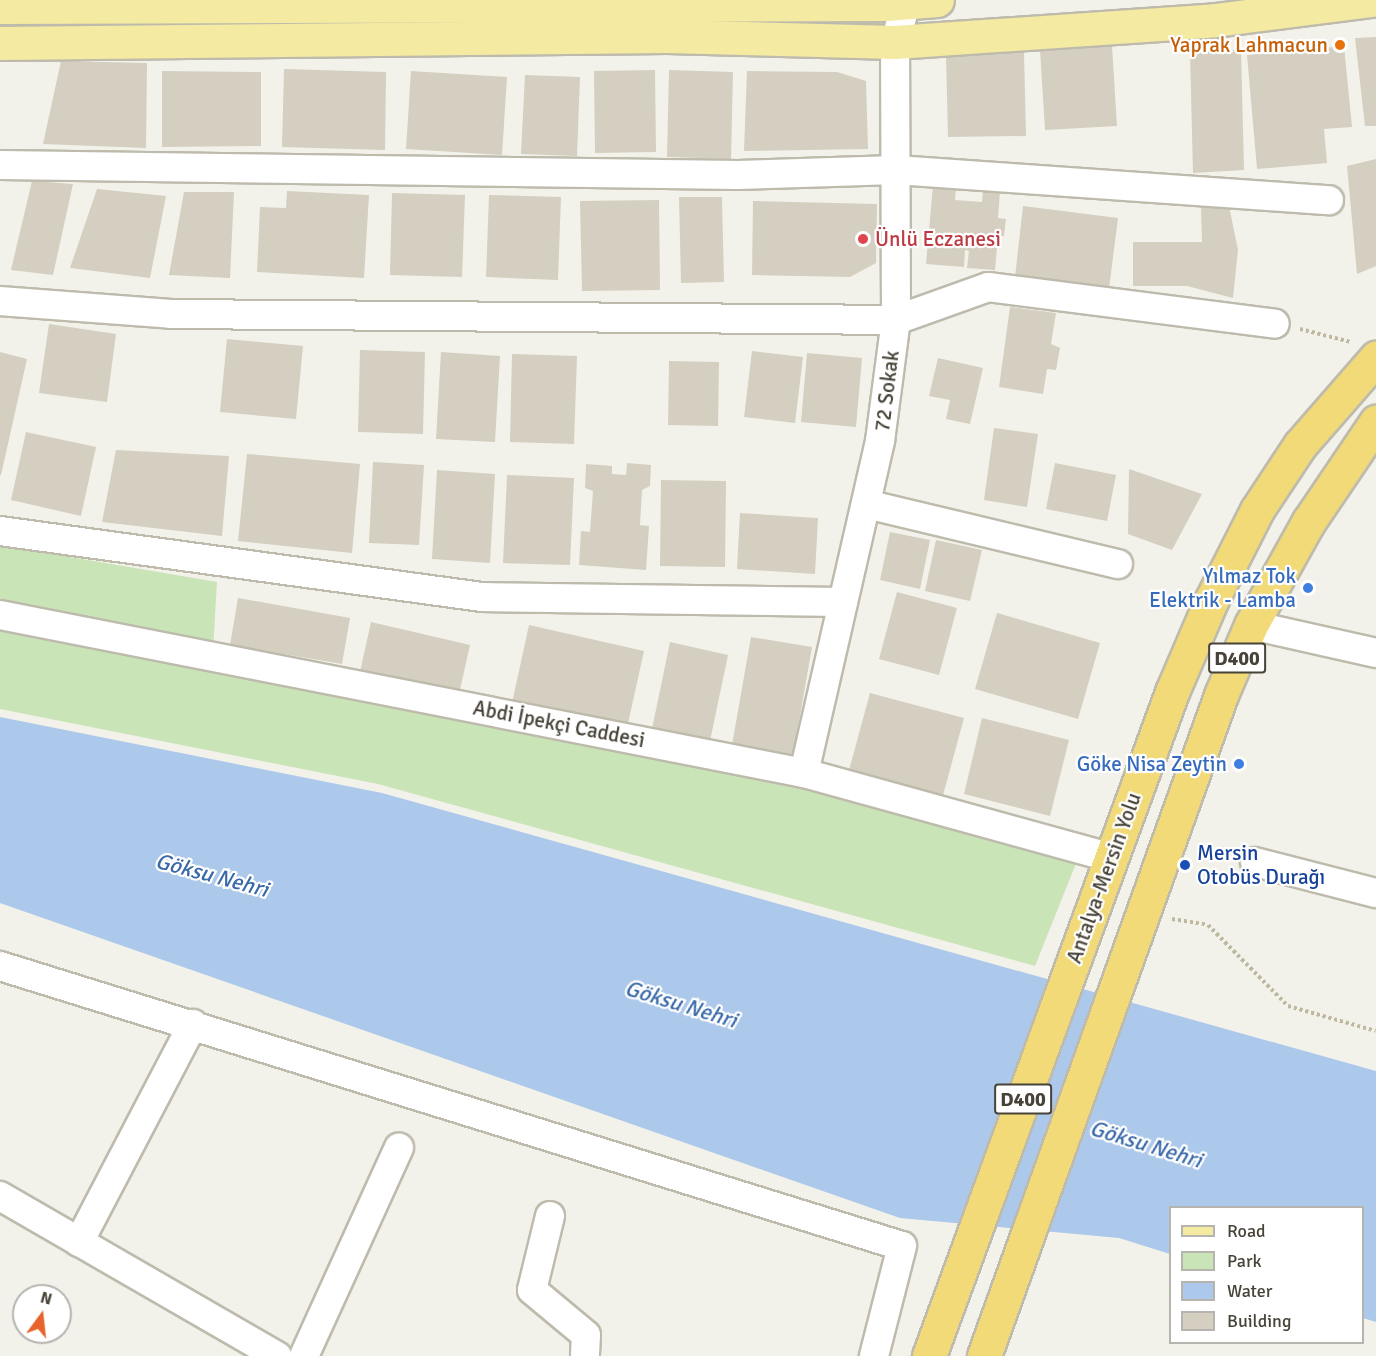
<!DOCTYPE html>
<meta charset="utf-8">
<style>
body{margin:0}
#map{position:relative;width:1376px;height:1356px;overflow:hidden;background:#f3f2ea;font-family:Signika,sans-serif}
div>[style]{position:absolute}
.green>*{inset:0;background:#c9e4b6}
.water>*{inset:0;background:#acc8ea}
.building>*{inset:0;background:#d4cfc0}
.path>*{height:4px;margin-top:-2px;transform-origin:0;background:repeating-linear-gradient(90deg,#beb89f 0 3px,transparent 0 6px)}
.roads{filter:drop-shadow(2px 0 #bebbad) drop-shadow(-2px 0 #bebbad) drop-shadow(0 2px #bebbad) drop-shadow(0 -2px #bebbad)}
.minor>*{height:28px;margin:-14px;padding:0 14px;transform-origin:14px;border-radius:14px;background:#fff}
.major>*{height:33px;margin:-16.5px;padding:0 16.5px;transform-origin:16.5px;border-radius:16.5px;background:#f5eaa1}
.highway>*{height:33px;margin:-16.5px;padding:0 16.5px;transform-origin:16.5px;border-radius:16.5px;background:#f1da77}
.dots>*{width:16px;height:16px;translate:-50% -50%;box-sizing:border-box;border:3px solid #fff;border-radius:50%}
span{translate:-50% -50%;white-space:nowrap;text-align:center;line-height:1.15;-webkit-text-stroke:4.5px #fff;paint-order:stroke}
.shield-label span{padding:2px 4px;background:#fff;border:2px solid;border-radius:4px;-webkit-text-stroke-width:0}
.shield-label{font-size:20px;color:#474338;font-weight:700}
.food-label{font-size:21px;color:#c56008}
.right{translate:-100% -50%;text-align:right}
.health-label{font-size:21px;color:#be3a42}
.left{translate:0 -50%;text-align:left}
.street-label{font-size:21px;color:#474338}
.shop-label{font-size:21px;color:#366cbe}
.transit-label{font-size:21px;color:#164399}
.water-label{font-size:22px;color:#3b6aa9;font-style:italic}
.legend{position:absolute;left:1169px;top:1206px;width:195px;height:138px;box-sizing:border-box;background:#fff;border:2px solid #b5b4af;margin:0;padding:8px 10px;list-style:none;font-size:18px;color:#474338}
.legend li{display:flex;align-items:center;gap:12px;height:30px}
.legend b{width:30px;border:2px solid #b5b4af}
.north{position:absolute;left:12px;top:1284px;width:60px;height:60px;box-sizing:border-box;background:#fff;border:2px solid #b5b4af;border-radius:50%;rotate:15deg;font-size:16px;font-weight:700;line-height:24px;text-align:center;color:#474338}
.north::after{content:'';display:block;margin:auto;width:21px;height:27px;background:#e7642d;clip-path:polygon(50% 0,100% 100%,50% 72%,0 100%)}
</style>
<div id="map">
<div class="green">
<i style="clip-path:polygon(0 545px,217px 582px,212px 668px,696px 761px,1077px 861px,1035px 966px,378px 784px,0 709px)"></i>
</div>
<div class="water">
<i style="clip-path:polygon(0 717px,382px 793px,1376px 1071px,1376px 1322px,1363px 1318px,1362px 1208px,1170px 1208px,1170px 1254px,1119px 1238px,900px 1218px,0 903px)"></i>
</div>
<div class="building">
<i style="clip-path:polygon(1376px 37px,1376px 126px,1365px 126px,1355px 38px)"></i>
<i style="clip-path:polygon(1112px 46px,1117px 126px,1045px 130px,1040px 50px)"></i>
<i style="clip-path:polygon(1344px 46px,1352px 127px,1324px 129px,1327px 163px,1257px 169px,1247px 55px)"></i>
<i style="clip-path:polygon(1241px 49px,1244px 170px,1193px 173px,1190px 53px)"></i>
<i style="clip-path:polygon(1024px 52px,1026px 136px,948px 137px,946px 54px)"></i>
<i style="clip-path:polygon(61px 61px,147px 63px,146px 148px,43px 144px)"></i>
<i style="clip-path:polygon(284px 69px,386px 72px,385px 150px,282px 147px)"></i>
<i style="clip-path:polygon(655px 70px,656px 152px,595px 153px,594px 71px)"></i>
<i style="clip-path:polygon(669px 70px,733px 72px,731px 159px,667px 157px)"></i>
<i style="clip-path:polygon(162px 71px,261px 72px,261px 146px,162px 147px)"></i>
<i style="clip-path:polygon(411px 71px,507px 77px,502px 155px,406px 149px)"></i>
<i style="clip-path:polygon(747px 71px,837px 72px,866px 81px,868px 149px,744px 151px)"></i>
<i style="clip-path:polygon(525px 75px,580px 77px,577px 156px,521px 154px)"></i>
<i style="clip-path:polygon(1376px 159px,1376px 266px,1357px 274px,1347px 166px)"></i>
<i style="clip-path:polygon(32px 181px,73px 184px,53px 275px,11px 270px)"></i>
<i style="clip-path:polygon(933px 185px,956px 187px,955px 200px,982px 202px,983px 189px,1000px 191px,998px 218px,1006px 219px,1004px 236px,998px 236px,995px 270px,967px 268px,969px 251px,965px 250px,964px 267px,926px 264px)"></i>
<i style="clip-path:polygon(97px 189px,166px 196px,150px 278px,70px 268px)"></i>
<i style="clip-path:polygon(287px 191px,369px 195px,364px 278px,257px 272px,260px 207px,286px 208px)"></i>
<i style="clip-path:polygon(184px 192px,234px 192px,230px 278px,169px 275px)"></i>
<i style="clip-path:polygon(392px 193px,465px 195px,462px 277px,390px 275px)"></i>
<i style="clip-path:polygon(489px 195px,561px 197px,558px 280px,486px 277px)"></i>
<i style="clip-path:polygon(679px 197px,722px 197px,724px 282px,681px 283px)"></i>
<i style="clip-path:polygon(659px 200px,660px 290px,582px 291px,580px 201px)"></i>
<i style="clip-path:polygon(753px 201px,877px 204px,876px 263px,850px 277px,752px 275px)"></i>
<i style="clip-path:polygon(1023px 206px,1118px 218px,1109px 289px,1015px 277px)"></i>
<i style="clip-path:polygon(1229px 206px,1238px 250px,1233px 298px,1187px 286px,1133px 286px,1133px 242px,1202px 242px,1201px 208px)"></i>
<i style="clip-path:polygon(1010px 307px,1056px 313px,1051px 344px,1060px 348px,1056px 370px,1047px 369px,1043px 394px,999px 387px)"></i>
<i style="clip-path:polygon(49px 324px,116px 334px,107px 402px,39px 393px)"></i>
<i style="clip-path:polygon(227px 339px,303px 346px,296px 419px,220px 412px)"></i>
<i style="clip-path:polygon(360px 350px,425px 352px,423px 434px,358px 432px)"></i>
<i style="clip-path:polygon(752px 351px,803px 357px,795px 423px,744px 417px)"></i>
<i style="clip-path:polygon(0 352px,27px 359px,1px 475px,0 475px)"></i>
<i style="clip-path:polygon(441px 352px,500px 356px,495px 442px,436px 439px)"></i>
<i style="clip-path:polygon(807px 353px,862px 358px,856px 427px,801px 422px)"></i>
<i style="clip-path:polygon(512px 354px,577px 356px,574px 444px,510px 442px)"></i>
<i style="clip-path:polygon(938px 358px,983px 368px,970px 424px,946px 419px,950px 400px,929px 396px)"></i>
<i style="clip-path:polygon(669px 361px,719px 362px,718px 426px,668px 425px)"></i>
<i style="clip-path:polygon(994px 428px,1038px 434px,1027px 507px,984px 500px)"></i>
<i style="clip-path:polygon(26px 432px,96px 447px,81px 516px,11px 500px)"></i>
<i style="clip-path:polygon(116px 450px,229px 456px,222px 536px,102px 522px)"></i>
<i style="clip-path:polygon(247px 454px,360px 464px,352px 553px,238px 541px)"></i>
<i style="clip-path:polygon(373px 462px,424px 465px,419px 545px,369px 543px)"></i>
<i style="clip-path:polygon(627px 463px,651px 465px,650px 486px,642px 490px,640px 525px,649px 526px,646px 570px,579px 565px,581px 531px,590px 532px,593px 491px,585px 488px,586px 464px,612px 466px,612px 474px,626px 475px)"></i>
<i style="clip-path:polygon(1055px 463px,1116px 475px,1107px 521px,1046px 509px)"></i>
<i style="clip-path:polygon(1129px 469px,1202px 494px,1172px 550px,1128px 534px)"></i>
<i style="clip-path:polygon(437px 470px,495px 474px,490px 563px,432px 559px)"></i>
<i style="clip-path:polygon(507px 475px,574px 478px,570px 565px,503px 563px)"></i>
<i style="clip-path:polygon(661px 480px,726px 481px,725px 567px,660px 566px)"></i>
<i style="clip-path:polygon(740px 513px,818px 518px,815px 574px,737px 569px)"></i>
<i style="clip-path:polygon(890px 532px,930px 540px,920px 589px,880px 580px)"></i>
<i style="clip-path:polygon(936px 540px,982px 550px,970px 601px,925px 591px)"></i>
<i style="clip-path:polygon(897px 592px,957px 608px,939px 675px,879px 659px)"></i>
<i style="clip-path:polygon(238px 598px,350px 618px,342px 664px,230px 645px)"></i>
<i style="clip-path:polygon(997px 613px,1100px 643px,1078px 719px,975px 689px)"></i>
<i style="clip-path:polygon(371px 622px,470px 645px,459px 694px,360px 672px)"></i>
<i style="clip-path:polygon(529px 625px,644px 651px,627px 728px,512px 703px)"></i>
<i style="clip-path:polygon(751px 637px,812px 647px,793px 756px,732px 745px)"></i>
<i style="clip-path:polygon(670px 642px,728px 655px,710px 741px,652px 729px)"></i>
<i style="clip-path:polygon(870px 693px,964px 718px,942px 799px,848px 774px)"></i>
<i style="clip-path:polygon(982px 718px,1069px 740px,1050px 816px,964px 794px)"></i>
</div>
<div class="path">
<i style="left:1300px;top:329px;width:53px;rotate:14.3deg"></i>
<i style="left:1172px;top:919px;width:36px;rotate:9deg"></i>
<i style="left:1208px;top:925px;width:114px;rotate:45.4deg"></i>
<i style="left:1288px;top:1006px;width:91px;rotate:15.9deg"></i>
</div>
<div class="roads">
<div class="minor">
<i style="left:0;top:165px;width:738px;rotate:0.78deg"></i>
<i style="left:738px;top:175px;width:158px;rotate:-1.8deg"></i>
<i style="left:896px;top:170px;width:434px;rotate:4deg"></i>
<i style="left:0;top:301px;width:171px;rotate:4.3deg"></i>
<i style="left:171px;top:314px;width:725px;rotate:0.47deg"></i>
<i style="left:896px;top:320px;width:98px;rotate:-19.7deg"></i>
<i style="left:988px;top:287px;width:289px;rotate:7.3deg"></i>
<i style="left:866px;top:504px;width:259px;rotate:13.4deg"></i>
<i style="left:0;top:531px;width:487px;rotate:7.8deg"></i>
<i style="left:483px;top:597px;width:360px;rotate:0.8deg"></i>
<i style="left:0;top:615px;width:819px;rotate:11.12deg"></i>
<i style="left:804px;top:773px;width:320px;rotate:15.4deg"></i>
<i style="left:1251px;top:625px;width:128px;rotate:12.6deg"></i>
<i style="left:804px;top:773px;width:341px;rotate:-77.1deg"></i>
<i style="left:880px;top:441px;width:122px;rotate:-82.5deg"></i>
<i style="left:896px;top:320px;width:278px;rotate:-90.2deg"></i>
<i style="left:895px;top:42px;width:44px;rotate:-74.1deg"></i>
<i style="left:1255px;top:862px;width:125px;rotate:14.4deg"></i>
<i style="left:0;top:966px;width:944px;rotate:17.25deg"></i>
<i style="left:902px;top:1246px;width:114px;rotate:104.3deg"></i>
<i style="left:0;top:1196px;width:320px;rotate:30deg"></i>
<i style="left:550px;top:1216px;width:76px;rotate:103.7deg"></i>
<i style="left:532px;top:1290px;width:70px;rotate:39.8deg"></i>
<i style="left:586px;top:1335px;width:21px;rotate:93deg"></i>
<i style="left:79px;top:1242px;width:246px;rotate:-62.4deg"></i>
<i style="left:304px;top:1356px;width:229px;rotate:-65.5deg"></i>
</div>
<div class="major">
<i style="left:0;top:7px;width:885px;rotate:-0.19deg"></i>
<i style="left:885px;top:4px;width:52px;rotate:-4.4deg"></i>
<i style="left:0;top:43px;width:667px;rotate:-0.6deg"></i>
<i style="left:667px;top:36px;width:228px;rotate:1.5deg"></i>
<i style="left:895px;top:42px;width:321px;rotate:-3.9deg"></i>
<i style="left:1215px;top:20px;width:158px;rotate:-7.3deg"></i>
</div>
<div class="highway">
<i style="left:929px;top:1356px;width:707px;rotate:-69.9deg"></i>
<i style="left:1172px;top:692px;width:99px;rotate:-66.8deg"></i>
<i style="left:1211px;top:601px;width:102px;rotate:-63.2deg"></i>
<i style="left:1257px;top:510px;width:78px;rotate:-56.5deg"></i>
<i style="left:1300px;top:445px;width:116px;rotate:-48.9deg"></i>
<i style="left:984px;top:1356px;width:702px;rotate:-70.27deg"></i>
<i style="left:1221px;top:695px;width:76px;rotate:-66.8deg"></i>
<i style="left:1251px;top:625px;width:119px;rotate:-60.9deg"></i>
<i style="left:1309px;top:521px;width:120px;rotate:-55.9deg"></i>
</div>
</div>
<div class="dots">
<i style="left:1340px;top:45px;background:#e8710a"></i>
<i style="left:863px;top:239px;background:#e0444e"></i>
<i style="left:1308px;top:588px;background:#3f7fe0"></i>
<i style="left:1239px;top:764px;background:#3f7fe0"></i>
<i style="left:1185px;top:865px;background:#1a4fb4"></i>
</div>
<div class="shield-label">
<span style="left:1237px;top:658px">D400</span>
<span style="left:1023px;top:1099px">D400</span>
</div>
<div class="food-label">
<span class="right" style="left:1328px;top:45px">Yaprak Lahmacun</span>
</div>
<div class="health-label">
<span class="left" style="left:875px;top:239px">Ünlü Eczanesi</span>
</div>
<div class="street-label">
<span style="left:887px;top:391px;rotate:-83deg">72 Sokak</span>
<span style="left:559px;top:724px;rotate:11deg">Abdi İpekçi Caddesi</span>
<span style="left:1104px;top:878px;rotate:-70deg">Antalya-Mersin Yolu</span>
</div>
<div class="shop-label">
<span class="right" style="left:1296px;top:588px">Yılmaz Tok<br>Elektrik - Lamba</span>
<span class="right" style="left:1227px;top:764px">Göke Nisa Zeytin</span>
</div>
<div class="transit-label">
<span class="left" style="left:1197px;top:865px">Mersin<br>Otobüs Durağı</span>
</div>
<div class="water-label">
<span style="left:212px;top:875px;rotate:15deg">Göksu Nehri</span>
<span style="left:681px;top:1004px;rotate:17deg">Göksu Nehri</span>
<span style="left:1146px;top:1144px;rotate:17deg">Göksu Nehri</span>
</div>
<ul class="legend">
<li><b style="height:8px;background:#f5eaa1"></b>Road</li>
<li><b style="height:16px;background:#c9e4b6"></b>Park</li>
<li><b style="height:16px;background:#acc8ea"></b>Water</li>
<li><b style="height:16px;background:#d4cfc0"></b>Building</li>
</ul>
<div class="north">N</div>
</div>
